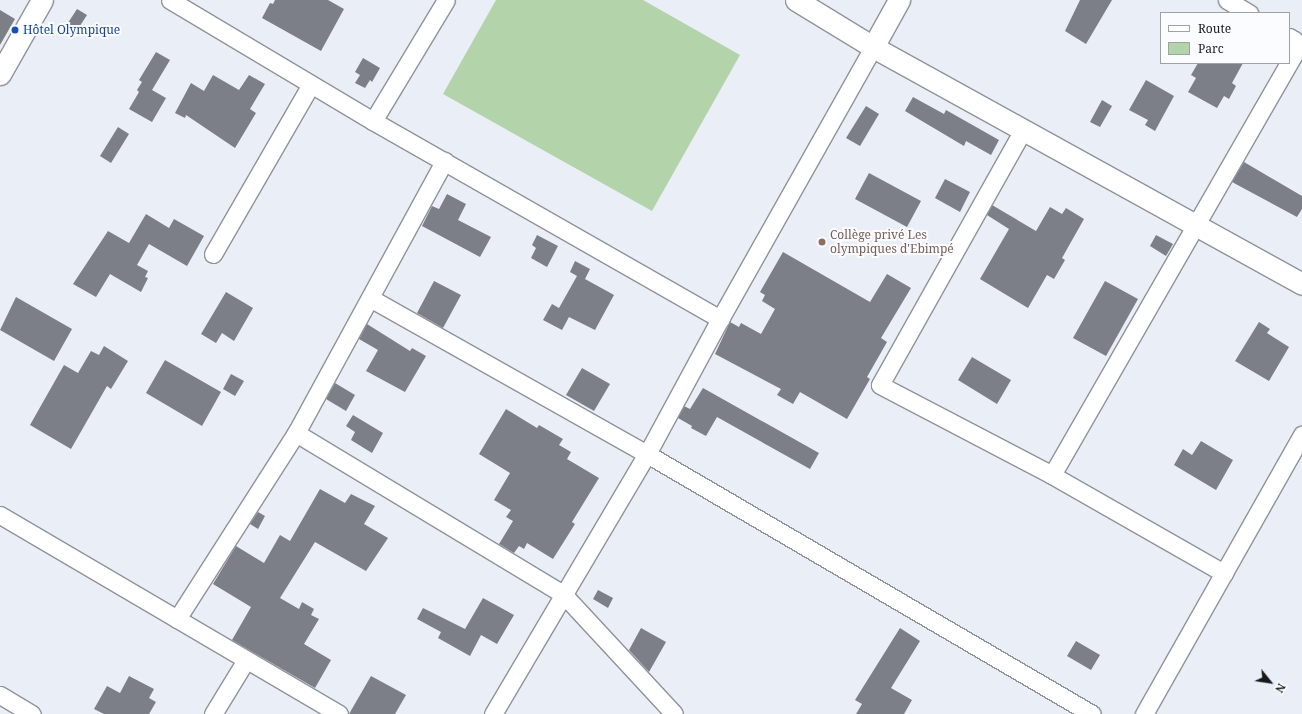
<!DOCTYPE html>
<meta charset="utf-8">
<style>
body{margin:0}
#map{position:relative;width:1302px;height:714px;overflow:hidden;background:#eaeef7;font-family:"Noto Serif",serif}
div>[style]{position:absolute}
.green>*{inset:0;background:#b3d4aa}
.building>*{inset:0;background:#7c7f87}
.roads{filter:drop-shadow(1px 0 #8f939a) drop-shadow(-1px 0 #8f939a) drop-shadow(0 1px #8f939a) drop-shadow(0 -1px #8f939a)}
.minor>*{height:17px;margin:-8.5px;padding:0 8.5px;transform-origin:8.5px;border-radius:8.5px;background:#fff}
.tertiary>*{height:21px;margin:-10.5px;padding:0 10.5px;transform-origin:10.5px;border-radius:10.5px;background:#fff}
.dots>*{width:11px;height:11px;translate:-50% -50%;box-sizing:border-box;border:2px solid #fafcff;border-radius:50%}
span{translate:-50% -50%;white-space:nowrap;text-align:center;line-height:1.15;-webkit-text-stroke:4px #fafcff;paint-order:stroke}
.transit-label{font-size:12px;color:#164399}
.left{translate:0 -50%;text-align:left}
.education-label{font-size:12px;color:#785e54}
.legend{position:absolute;left:1160px;top:12px;width:130px;height:52px;box-sizing:border-box;background:#fafcff;border:1px solid #9fa1a4;margin:0;padding:5px 7px;list-style:none;font-size:12px;color:#17191b}
.legend li{display:flex;align-items:center;gap:8px;height:20px}
.legend b{width:20px;border:1px solid #9fa1a4}
.north{position:absolute;left:1250px;top:662px;width:40px;height:40px;-webkit-text-stroke:3px #fafcff;paint-order:stroke;rotate:120deg;font-size:11px;font-weight:700;line-height:16px;text-align:center;color:#17191b}
.north::after{content:'';display:block;margin:auto;width:14px;height:18px;background:#17191b;clip-path:polygon(50% 0,100% 100%,50% 72%,0 100%)}
</style>
<div id="map">
<div class="green">
<i style="clip-path:polygon(496px 0,643px 0,740px 55px,652px 211px,443px 94px)"></i>
</div>
<div class="building">
<i style="clip-path:polygon(275px 0,328px 0,344px 9px,321px 51px,262px 18px,270px 3px,273px 4px)"></i>
<i style="clip-path:polygon(1080px 0,1112px 0,1086px 44px,1065px 31px)"></i>
<i style="clip-path:polygon(77px 9px,87px 15px,76px 32px,66px 26px)"></i>
<i style="clip-path:polygon(0 10px,15px 19px,0 45px)"></i>
<i style="clip-path:polygon(156px 52px,170px 60px,152px 90px,166px 98px,152px 122px,129px 109px,139px 92px,137px 90px,142px 82px,139px 80px)"></i>
<i style="clip-path:polygon(363px 58px,380px 68px,372px 82px,370px 80px,365px 88px,355px 83px,360px 75px,355px 72px)"></i>
<i style="clip-path:polygon(1198px 63px,1243px 63px,1232px 83px,1236px 86px,1229px 99px,1224px 96px,1217px 108px,1188px 92px,1196px 78px,1191px 75px)"></i>
<i style="clip-path:polygon(213px 75px,239px 90px,249px 75px,265px 84px,250px 109px,256px 113px,235px 148px,186px 115px,185px 118px,175px 113px,191px 83px,204px 91px)"></i>
<i style="clip-path:polygon(1146px 80px,1174px 96px,1155px 131px,1145px 125px,1148px 120px,1129px 110px)"></i>
<i style="clip-path:polygon(913px 97px,944px 114px,946px 110px,999px 140px,991px 155px,966px 141px,964px 146px,905px 111px)"></i>
<i style="clip-path:polygon(1102px 100px,1112px 106px,1100px 127px,1090px 122px)"></i>
<i style="clip-path:polygon(866px 106px,879px 114px,860px 146px,846px 138px)"></i>
<i style="clip-path:polygon(118px 127px,129px 134px,111px 163px,100px 156px)"></i>
<i style="clip-path:polygon(1244px 162px,1302px 196px,1302px 209px,1297px 217px,1232px 182px)"></i>
<i style="clip-path:polygon(869px 173px,921px 201px,907px 227px,855px 199px)"></i>
<i style="clip-path:polygon(945px 179px,970px 192px,960px 212px,935px 198px)"></i>
<i style="clip-path:polygon(447px 194px,466px 204px,458px 220px,491px 237px,480px 257px,422px 226px,432px 206px,439px 209px)"></i>
<i style="clip-path:polygon(992px 205px,1036px 231px,1050px 207px,1062px 214px,1066px 208px,1084px 219px,1062px 258px,1065px 260px,1054px 279px,1047px 275px,1028px 308px,980px 279px,1009px 229px,987px 215px)"></i>
<i style="clip-path:polygon(146px 214px,169px 228px,174px 219px,204px 236px,187px 266px,149px 244px,137px 265px,148px 271px,145px 277px,148px 278px,141px 292px,110px 274px,96px 297px,73px 284px,108px 231px,129px 243px)"></i>
<i style="clip-path:polygon(537px 235px,558px 246px,547px 267px,531px 258px,536px 248px,532px 245px)"></i>
<i style="clip-path:polygon(1156px 235px,1173px 244px,1166px 256px,1150px 246px)"></i>
<i style="clip-path:polygon(783px 252px,870px 302px,887px 274px,911px 288px,881px 338px,887px 342px,867px 377px,870px 379px,847px 419px,800px 392px,793px 404px,777px 395px,781px 389px,715px 354px,730px 322px,739px 327px,741px 323px,761px 334px,775px 309px,762px 301px,765px 295px,760px 292px)"></i>
<i style="clip-path:polygon(575px 261px,590px 269px,585px 279px,614px 295px,595px 330px,569px 317px,562px 330px,543px 320px,552px 304px,559px 308px,577px 276px,570px 272px)"></i>
<i style="clip-path:polygon(434px 281px,461px 295px,443px 328px,417px 313px)"></i>
<i style="clip-path:polygon(1105px 281px,1138px 299px,1106px 356px,1073px 338px)"></i>
<i style="clip-path:polygon(226px 292px,253px 308px,234px 341px,222px 333px,216px 343px,201px 334px)"></i>
<i style="clip-path:polygon(16px 297px,72px 329px,54px 361px,0 330px)"></i>
<i style="clip-path:polygon(1259px 322px,1270px 329px,1267px 333px,1289px 347px,1269px 381px,1235px 361px)"></i>
<i style="clip-path:polygon(367px 324px,410px 351px,412px 348px,426px 356px,405px 392px,366px 371px,378px 350px,359px 339px)"></i>
<i style="clip-path:polygon(104px 346px,128px 361px,111px 389px,107px 386px,71px 449px,30px 425px,64px 365px,78px 373px,91px 351px,99px 355px)"></i>
<i style="clip-path:polygon(972px 357px,1011px 380px,997px 404px,958px 380px)"></i>
<i style="clip-path:polygon(165px 360px,221px 392px,202px 426px,146px 393px)"></i>
<i style="clip-path:polygon(582px 368px,610px 384px,594px 411px,566px 395px)"></i>
<i style="clip-path:polygon(231px 374px,244px 381px,235px 396px,223px 389px)"></i>
<i style="clip-path:polygon(335px 383px,355px 395px,346px 411px,326px 399px)"></i>
<i style="clip-path:polygon(703px 388px,819px 453px,810px 469px,717px 417px,706px 436px,691px 428px,692px 426px,678px 418px,684px 406px,690px 409px)"></i>
<i style="clip-path:polygon(506px 409px,537px 428px,539px 425px,563px 439px,559px 445px,571px 452px,567px 459px,599px 478px,572px 522px,575px 524px,553px 559px,527px 543px,524px 549px,519px 546px,514px 553px,499px 544px,513px 521px,506px 517px,511px 510px,494px 500px,510px 473px,479px 454px)"></i>
<i style="clip-path:polygon(353px 415px,383px 433px,372px 453px,351px 440px,355px 432px,346px 426px)"></i>
<i style="clip-path:polygon(1201px 441px,1233px 460px,1216px 490px,1174px 465px,1183px 449px,1192px 455px)"></i>
<i style="clip-path:polygon(320px 489px,345px 503px,351px 494px,375px 506px,364px 524px,388px 538px,366px 571px,315px 542px,280px 598px,299px 609px,302px 602px,314px 609px,311px 615px,319px 619px,304px 644px,331px 660px,315px 688px,232px 640px,251px 607px,213px 584px,236px 546px,264px 563px,280px 535px,290px 541px)"></i>
<i style="clip-path:polygon(258px 512px,265px 516px,258px 529px,250px 524px)"></i>
<i style="clip-path:polygon(598px 590px,613px 598px,608px 608px,593px 599px)"></i>
<i style="clip-path:polygon(483px 598px,514px 615px,497px 644px,481px 635px,470px 656px,438px 638px,441px 632px,417px 619px,423px 608px,465px 629px)"></i>
<i style="clip-path:polygon(641px 628px,666px 642px,649px 672px,629px 650px)"></i>
<i style="clip-path:polygon(900px 628px,920px 641px,891px 688px,912px 700px,904px 714px,856px 714px,862px 704px,855px 700px)"></i>
<i style="clip-path:polygon(1076px 641px,1100px 655px,1091px 670px,1067px 656px)"></i>
<i style="clip-path:polygon(129px 676px,154px 689px,149px 698px,156px 702px,149px 714px,104px 714px,94px 709px,107px 686px,120px 693px)"></i>
<i style="clip-path:polygon(371px 676px,406px 695px,395px 714px,349px 714px)"></i>
</div>
<div class="roads">
<div class="minor">
<i style="left:170px;top:0;width:236px;rotate:30.8deg"></i>
<i style="left:373px;top:121px;width:400px;rotate:29.7deg"></i>
<i style="left:1227px;top:0;width:26px;rotate:31deg"></i>
<i style="left:373px;top:121px;width:141px;rotate:-58.9deg"></i>
<i style="left:1023px;top:130px;width:292px;rotate:119.3deg"></i>
<i style="left:880px;top:385px;width:194px;rotate:27.6deg"></i>
<i style="left:1052px;top:475px;width:198px;rotate:29.7deg"></i>
<i style="left:213px;top:254px;width:196px;rotate:-60deg"></i>
<i style="left:370px;top:298px;width:318px;rotate:29.4deg"></i>
<i style="left:647px;top:454px;width:515px;rotate:30.3deg"></i>
<i style="left:296px;top:433px;width:312px;rotate:31.1deg"></i>
<i style="left:563px;top:594px;width:163px;rotate:47.2deg"></i>
<i style="left:1052px;top:475px;width:483px;rotate:-60.1deg"></i>
<i style="left:1293px;top:56px;width:16px;rotate:-86deg"></i>
<i style="left:1294px;top:40px;width:6px;rotate:-149deg"></i>
<i style="left:0;top:515px;width:393px;rotate:30.4deg"></i>
<i style="left:177px;top:619px;width:221px;rotate:-57.4deg"></i>
<i style="left:296px;top:433px;width:310px;rotate:-61.4deg"></i>
<i style="left:0;top:695px;width:37px;rotate:31deg"></i>
<i style="left:213px;top:714px;width:63px;rotate:-58.6deg"></i>
<i style="left:493px;top:714px;width:302px;rotate:-59.4deg"></i>
<i style="left:647px;top:454px;width:153px;rotate:-61.6deg"></i>
<i style="left:720px;top:319px;width:312px;rotate:-60.6deg"></i>
<i style="left:1144px;top:714px;width:321px;rotate:-60.5deg"></i>
</div>
<div class="tertiary">
<i style="left:796px;top:0;width:90px;rotate:31.4deg"></i>
<i style="left:873px;top:47px;width:490px;rotate:28.9deg"></i>
<i style="left:873px;top:47px;width:54px;rotate:-61deg"></i>
<i style="left:0;top:74px;width:85px;rotate:-60.4deg"></i>
</div>
</div>
<div class="dots">
<i style="left:15px;top:30px;background:#1a4fb4"></i>
<i style="left:822px;top:242px;background:#8d6e63"></i>
</div>
<div class="transit-label">
<span class="left" style="left:23px;top:30px">Hôtel Olympique</span>
</div>
<div class="education-label">
<span class="left" style="left:830px;top:242px">Collège privé Les<br>olympiques d'Ebimpé</span>
</div>
<ul class="legend">
<li><b style="height:5px;background:#fff"></b>Route</li>
<li><b style="height:11px;background:#b3d4aa"></b>Parc</li>
</ul>
<div class="north">N</div>
</div>
